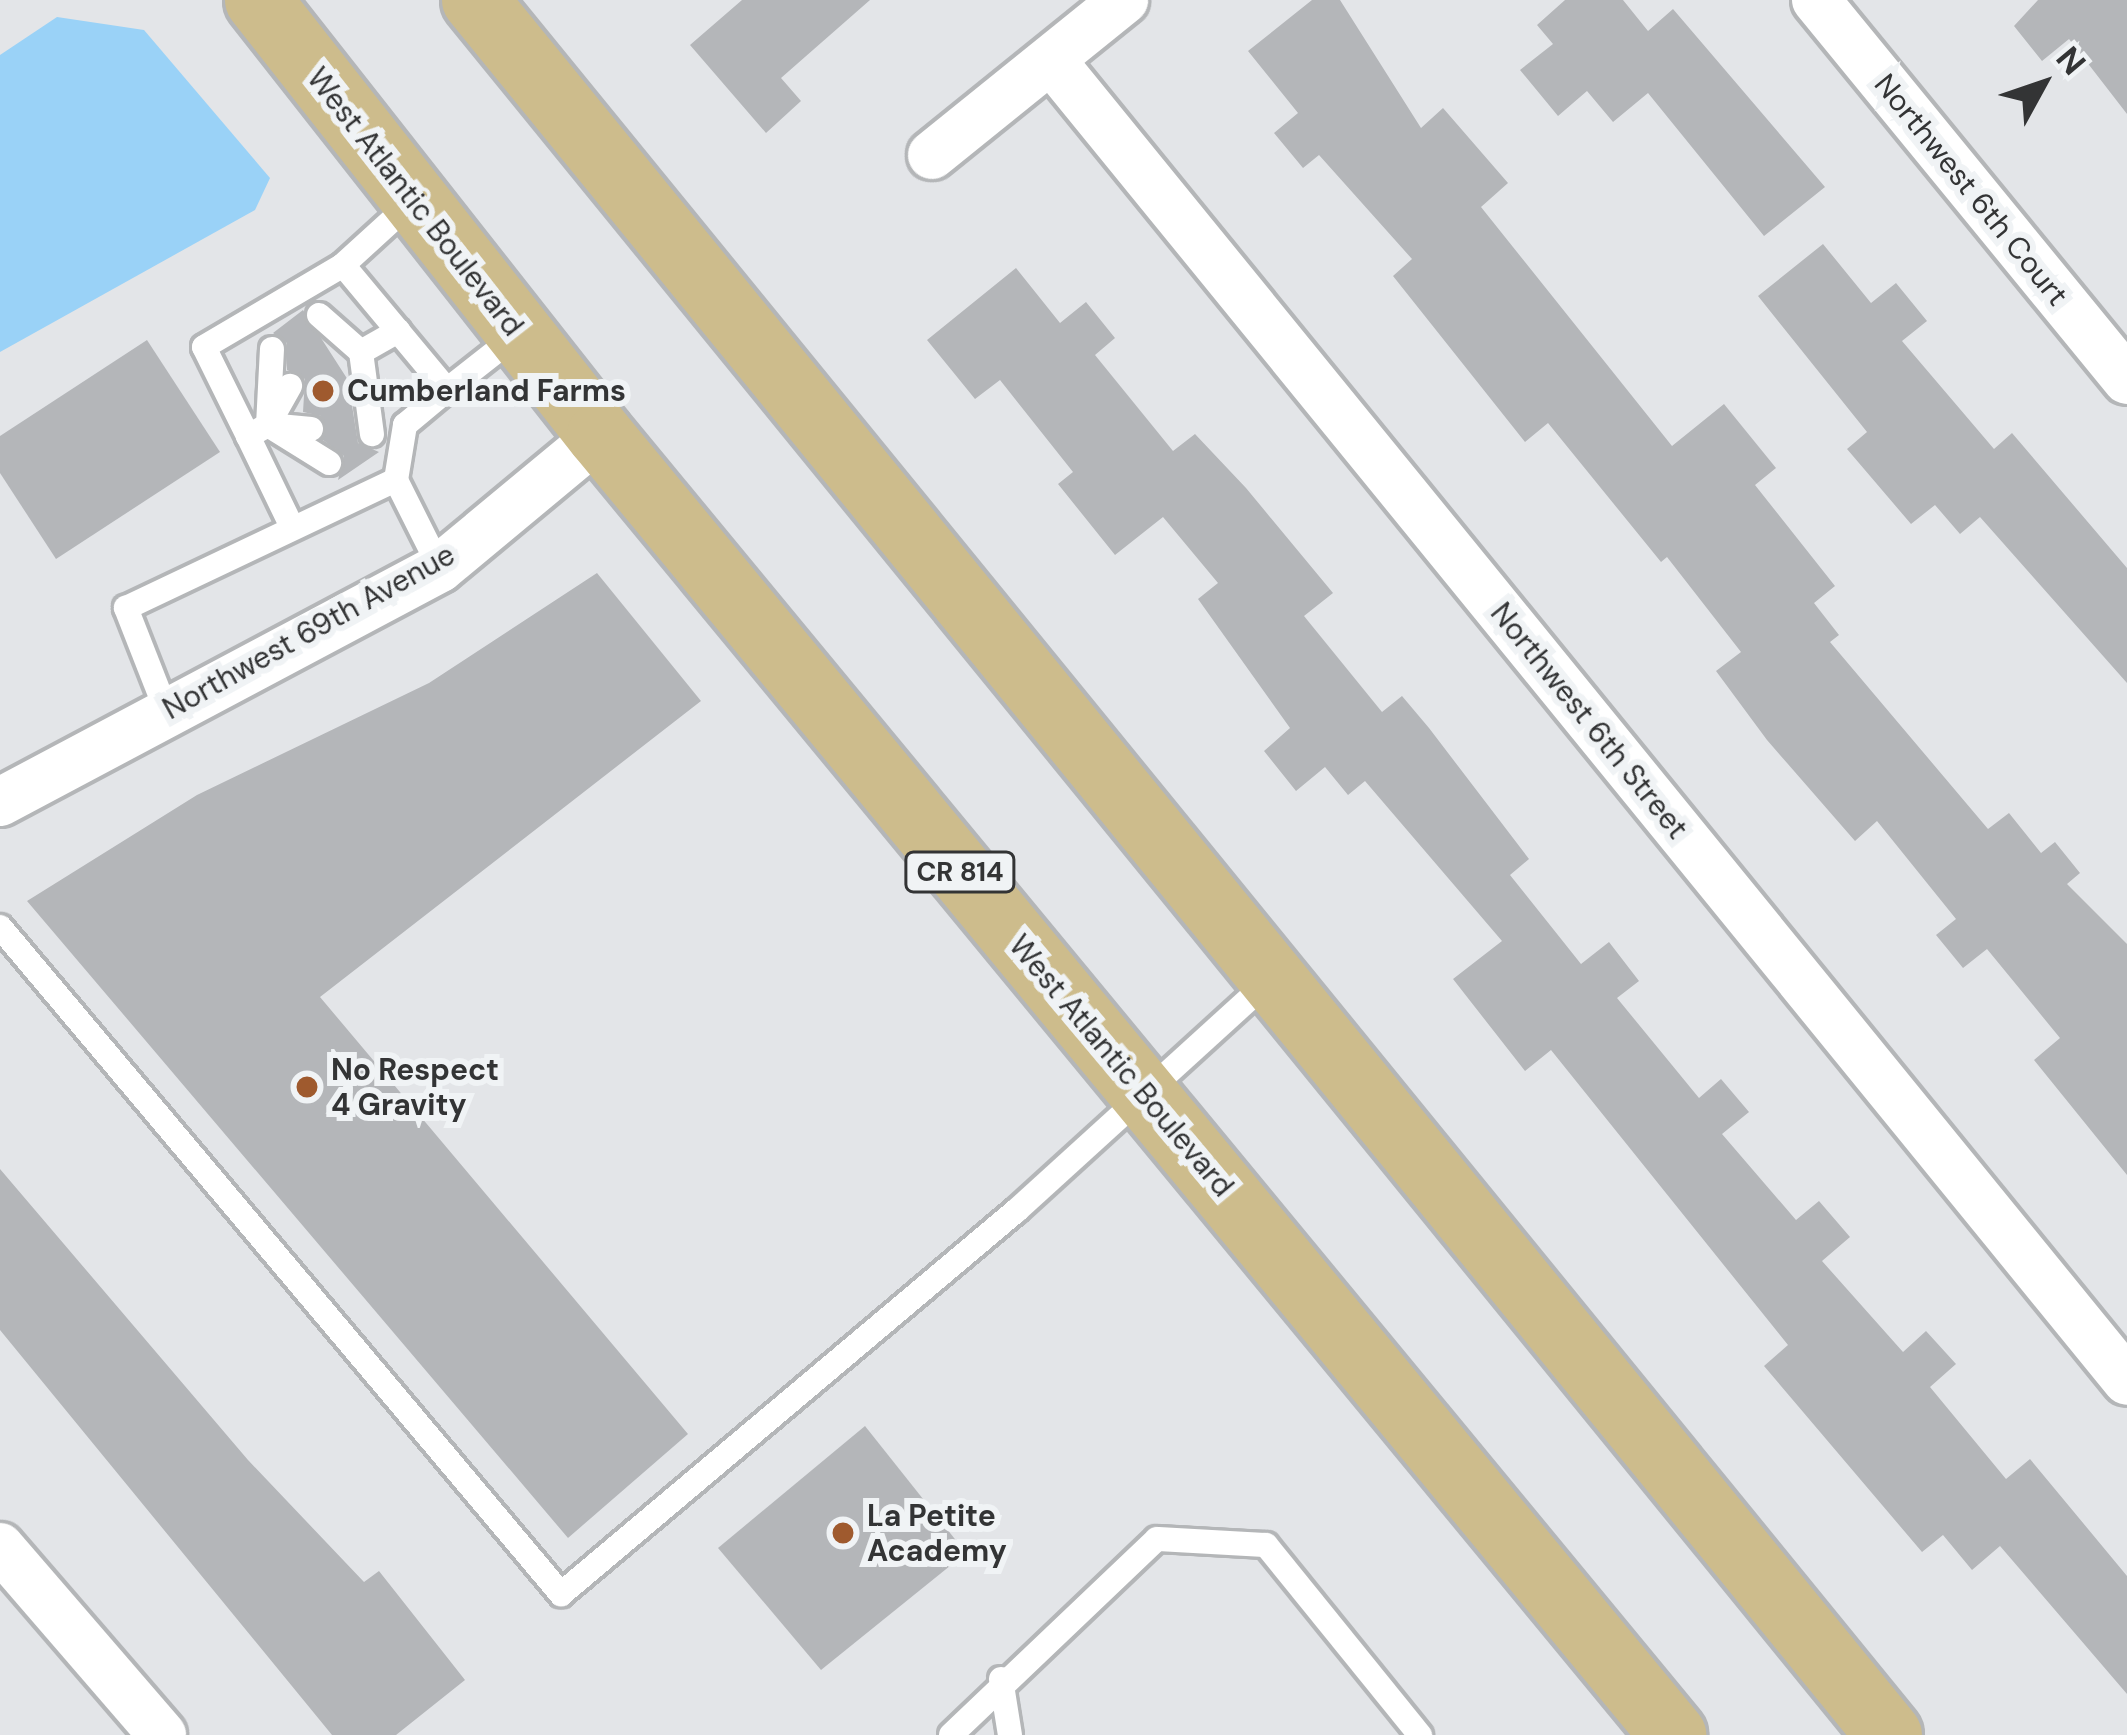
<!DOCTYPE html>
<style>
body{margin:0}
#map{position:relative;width:2127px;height:1735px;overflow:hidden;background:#e3e5e8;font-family:"DM Sans",sans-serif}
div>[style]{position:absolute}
.water>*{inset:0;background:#9ad2f7}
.building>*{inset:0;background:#b4b6b9}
.roads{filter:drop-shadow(3px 0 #b4b6b8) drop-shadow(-3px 0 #b4b6b8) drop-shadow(0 3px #b4b6b8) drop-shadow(0 -3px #b4b6b8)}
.service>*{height:24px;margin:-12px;padding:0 12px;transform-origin:12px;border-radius:12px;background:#fff}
.minor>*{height:48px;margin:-24px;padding:0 24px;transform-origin:24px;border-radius:24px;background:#fff}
.primary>*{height:66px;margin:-33px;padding:0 33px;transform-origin:33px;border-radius:33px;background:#cdbc8c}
.dots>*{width:33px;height:33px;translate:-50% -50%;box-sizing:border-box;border:6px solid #f0f3f5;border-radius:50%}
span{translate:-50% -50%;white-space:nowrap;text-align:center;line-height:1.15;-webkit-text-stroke:12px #f0f3f5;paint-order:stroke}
.shield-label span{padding:3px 9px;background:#f0f3f5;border:3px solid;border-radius:9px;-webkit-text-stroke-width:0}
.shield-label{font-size:27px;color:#333435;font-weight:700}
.street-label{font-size:30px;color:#333435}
.poi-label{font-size:30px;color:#333435;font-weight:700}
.left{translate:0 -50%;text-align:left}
.north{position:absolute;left:1983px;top:24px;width:120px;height:120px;-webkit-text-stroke:9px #f0f3f5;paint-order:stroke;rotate:50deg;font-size:33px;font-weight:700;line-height:48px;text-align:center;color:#333435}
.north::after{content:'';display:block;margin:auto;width:42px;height:54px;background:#333435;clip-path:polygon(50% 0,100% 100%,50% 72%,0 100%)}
</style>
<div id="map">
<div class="water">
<i style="clip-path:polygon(57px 17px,144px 30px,270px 178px,255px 210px,0 352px,0 55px)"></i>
</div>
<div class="building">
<i style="clip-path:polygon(742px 0,870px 0,781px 78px,801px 101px,766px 133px,690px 45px)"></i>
<i style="clip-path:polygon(1312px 0,1340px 0,1421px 128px,1443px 108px,1508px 183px,1481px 207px,1672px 446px,1724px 404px,1776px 468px,1755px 485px,1835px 586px,1814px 603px,1839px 635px,1830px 642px,1988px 829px,2009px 813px,2041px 853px,2055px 842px,2080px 873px,2067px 884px,2127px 944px,2127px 1175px,2034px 1060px,2060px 1038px,1987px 949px,1963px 968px,1936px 935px,1956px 919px,1877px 821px,1855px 841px,1767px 740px,1716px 671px,1741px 652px,1667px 557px,1661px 562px,1548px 423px,1525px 442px,1393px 276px,1412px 259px,1319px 155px,1303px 168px,1274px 133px,1298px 113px,1248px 51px)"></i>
<i style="clip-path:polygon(1565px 0,1623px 0,1648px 31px,1673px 9px,1825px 187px,1764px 236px,1648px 93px,1613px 122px,1587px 91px,1558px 116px,1520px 70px,1553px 44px,1537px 25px)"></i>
<i style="clip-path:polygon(2038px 0,2127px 0,2127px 114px,2069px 39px,2042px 61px,2014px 26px)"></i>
<i style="clip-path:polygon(1823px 244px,1871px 303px,1896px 283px,1927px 321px,1902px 341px,1994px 449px,2012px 433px,2127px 568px,2127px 683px,1980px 517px,1960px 534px,1935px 505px,1911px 524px,1847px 449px,1867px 432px,1758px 296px)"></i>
<i style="clip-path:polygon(1016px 268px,1060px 323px,1086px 302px,1115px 338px,1095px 355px,1173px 451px,1195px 434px,1246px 488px,1333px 593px,1304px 616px,1382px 712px,1402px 696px,1429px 728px,1529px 859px,1510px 875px,1581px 964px,1609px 942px,1639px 981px,1617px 998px,1699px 1098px,1721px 1079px,1749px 1112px,1722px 1134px,1796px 1220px,1819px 1201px,1850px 1237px,1822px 1261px,1903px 1352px,1926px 1331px,1956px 1364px,1930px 1387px,2006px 1479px,2030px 1459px,2127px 1576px,2127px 1694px,2000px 1546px,1972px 1570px,1943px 1535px,1922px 1552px,1764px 1366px,1788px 1345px,1551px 1050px,1525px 1071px,1453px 979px,1502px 941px,1365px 781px,1348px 795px,1325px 767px,1296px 791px,1264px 751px,1290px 728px,1198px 599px,1218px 583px,1163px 517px,1115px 555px,1058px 484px,1073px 472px,1000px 380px,975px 399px,927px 340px)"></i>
<i style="clip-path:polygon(303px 310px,348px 380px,358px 443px,379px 452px,338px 480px,344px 456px,323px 440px,321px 416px,303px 412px,305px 379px,287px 370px,287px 343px,273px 333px)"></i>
<i style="clip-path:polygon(147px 340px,220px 452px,56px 559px,0 473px,0 436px)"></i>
<i style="clip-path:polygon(597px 573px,701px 701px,320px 997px,688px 1434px,568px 1538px,27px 901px,197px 795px,429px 683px)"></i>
<i style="clip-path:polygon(0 1169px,248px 1460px,364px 1582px,379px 1571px,465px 1680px,396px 1735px,332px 1735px,0 1330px)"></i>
<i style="clip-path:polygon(865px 1426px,966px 1553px,821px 1670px,718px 1548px)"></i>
</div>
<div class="roads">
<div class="service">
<i style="left:412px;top:202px;width:93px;rotate:137.6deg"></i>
<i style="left:343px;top:265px;width:163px;rotate:50.2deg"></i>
<i style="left:447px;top:390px;width:89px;rotate:-38.2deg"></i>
<i style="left:319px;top:315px;width:56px;rotate:41.4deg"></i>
<i style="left:361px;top:352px;width:43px;rotate:-29.6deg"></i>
<i style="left:272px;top:349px;width:76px;rotate:93deg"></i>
<i style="left:268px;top:425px;width:45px;rotate:-60.6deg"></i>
<i style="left:361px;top:352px;width:83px;rotate:82.4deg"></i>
<i style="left:268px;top:425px;width:23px;rotate:151deg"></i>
<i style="left:248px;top:436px;width:101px;rotate:64.2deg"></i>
<i style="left:311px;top:429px;width:43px;rotate:-174.7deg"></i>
<i style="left:268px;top:425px;width:72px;rotate:31.9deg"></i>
<i style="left:248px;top:436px;width:99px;rotate:-116.3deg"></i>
<i style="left:204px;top:347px;width:161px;rotate:-30.5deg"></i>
<i style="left:440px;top:568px;width:98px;rotate:-116.6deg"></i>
<i style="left:396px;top:480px;width:56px;rotate:-80.7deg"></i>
<i style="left:405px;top:425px;width:55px;rotate:-39.8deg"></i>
<i style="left:166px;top:710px;width:110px;rotate:-111.4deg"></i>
<i style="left:126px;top:608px;width:299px;rotate:-25.4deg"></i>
<i style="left:0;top:927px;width:872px;rotate:49.93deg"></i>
<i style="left:561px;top:1594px;width:596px;rotate:-40.1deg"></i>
<i style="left:1017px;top:1210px;width:342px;rotate:-42.3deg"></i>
<i style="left:1001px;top:1679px;width:57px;rotate:80.9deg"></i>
<i style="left:951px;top:1735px;width:284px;rotate:-43.6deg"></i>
<i style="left:1157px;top:1539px;width:109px;rotate:3.2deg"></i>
<i style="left:1266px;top:1545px;width:245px;rotate:51deg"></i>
</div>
<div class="minor">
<i style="left:1816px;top:0;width:491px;rotate:50.7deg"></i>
<i style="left:1052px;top:61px;width:1702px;rotate:50.84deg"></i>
<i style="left:932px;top:155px;width:247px;rotate:-38.9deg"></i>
<i style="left:0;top:802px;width:498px;rotate:-28deg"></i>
<i style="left:440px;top:568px;width:208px;rotate:-39.7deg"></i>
<i style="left:0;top:1547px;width:248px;rotate:49.2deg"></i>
</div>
<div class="primary">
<i style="left:258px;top:0;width:553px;rotate:51.83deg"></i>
<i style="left:600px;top:435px;width:1686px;rotate:50.46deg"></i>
<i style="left:475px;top:0;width:2238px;rotate:50.82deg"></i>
</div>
</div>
<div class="dots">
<i style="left:323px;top:391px;background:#9f5a2e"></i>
<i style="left:307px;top:1087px;background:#9f5a2e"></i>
<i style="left:843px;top:1533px;background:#9f5a2e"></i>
</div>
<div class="shield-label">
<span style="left:960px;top:872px">CR 814</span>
</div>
<div class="street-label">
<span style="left:1971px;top:190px;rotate:51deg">Northwest 6th Court</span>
<span style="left:415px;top:202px;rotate:52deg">West Atlantic Boulevard</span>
<span style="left:309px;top:632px;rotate:-29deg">Northwest 69th Avenue</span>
<span style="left:1589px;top:721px;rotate:51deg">Northwest 6th Street</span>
<span style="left:1121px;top:1066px;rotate:50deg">West Atlantic Boulevard</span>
</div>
<div class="poi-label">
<span class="left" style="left:347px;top:391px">Cumberland Farms</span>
<span class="left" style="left:331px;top:1087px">No Respect<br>4 Gravity</span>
<span class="left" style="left:867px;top:1533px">La Petite<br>Academy</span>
</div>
<div class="north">N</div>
</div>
